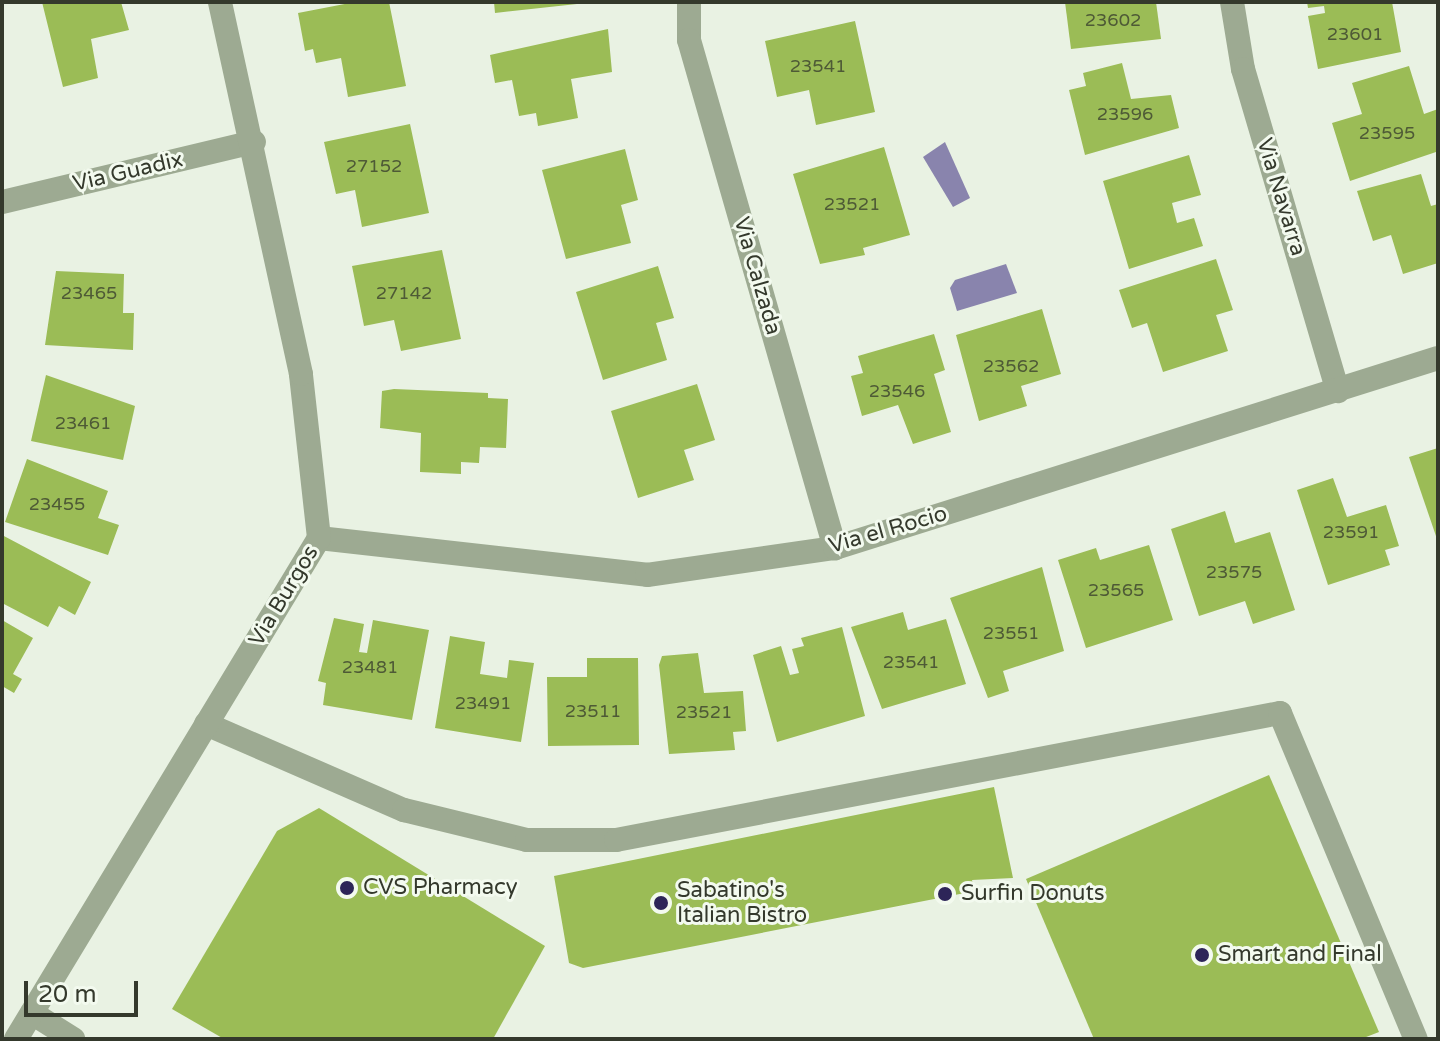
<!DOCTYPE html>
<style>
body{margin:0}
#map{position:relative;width:1440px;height:1041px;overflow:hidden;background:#e9f2e3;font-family:"Varela Round",sans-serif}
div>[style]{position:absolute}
.water>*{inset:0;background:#8984ad}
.building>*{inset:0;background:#9bbc56}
.minor>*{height:24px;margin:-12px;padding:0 12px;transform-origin:12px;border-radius:12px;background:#9daa92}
.dots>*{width:22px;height:22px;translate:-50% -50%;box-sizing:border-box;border:4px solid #f3faef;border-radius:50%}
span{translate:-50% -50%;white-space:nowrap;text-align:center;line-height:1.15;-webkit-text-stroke:6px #f3faef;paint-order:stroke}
.number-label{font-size:18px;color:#4e5a36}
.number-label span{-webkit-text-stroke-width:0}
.street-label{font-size:22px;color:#34392c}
.poi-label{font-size:22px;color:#34392c}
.left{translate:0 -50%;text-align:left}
.frame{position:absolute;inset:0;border:4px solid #34392c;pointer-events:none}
.scale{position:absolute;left:24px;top:981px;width:114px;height:36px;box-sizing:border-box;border:4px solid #34392c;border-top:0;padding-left:10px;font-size:24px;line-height:28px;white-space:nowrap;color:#34392c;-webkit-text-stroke:6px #f3faef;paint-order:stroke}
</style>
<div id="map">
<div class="water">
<i style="clip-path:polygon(945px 142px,970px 198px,953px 207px,923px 157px)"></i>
<i style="clip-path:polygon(1006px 264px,1017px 293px,957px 311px,950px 288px,955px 280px)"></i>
</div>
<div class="building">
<i style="clip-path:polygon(42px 2px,121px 2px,129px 30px,91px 39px,98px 78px,63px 87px)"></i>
<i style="clip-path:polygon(355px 2px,389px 2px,406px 86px,348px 97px,341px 58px,316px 63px,313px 49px,305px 51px,298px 13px)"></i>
<i style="clip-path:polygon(494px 2px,577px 2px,577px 4px,495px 13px)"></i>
<i style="clip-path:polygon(1065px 2px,1156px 2px,1161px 39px,1071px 49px)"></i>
<i style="clip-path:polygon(1307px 2px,1392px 2px,1401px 52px,1318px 69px,1308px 16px,1325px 13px,1324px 6px,1308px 8px)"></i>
<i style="clip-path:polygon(855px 21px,875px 112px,816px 125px,809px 90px,777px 97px,765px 41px)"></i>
<i style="clip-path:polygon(608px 29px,612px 72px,571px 79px,578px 118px,538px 126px,536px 113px,519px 116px,512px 80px,495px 83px,490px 55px)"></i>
<i style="clip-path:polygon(1122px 63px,1131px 99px,1171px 95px,1179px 128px,1085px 155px,1069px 90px,1086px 86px,1083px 73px)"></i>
<i style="clip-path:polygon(1409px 66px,1424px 114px,1438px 109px,1436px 152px,1350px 181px,1332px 123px,1362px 114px,1352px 83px)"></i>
<i style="clip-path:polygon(410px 124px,429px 213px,362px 227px,355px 190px,336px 194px,324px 142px)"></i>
<i style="clip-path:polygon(884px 147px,910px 235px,863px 248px,865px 255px,820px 264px,793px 174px)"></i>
<i style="clip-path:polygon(625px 149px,638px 200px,621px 205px,631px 243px,566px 259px,542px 170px)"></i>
<i style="clip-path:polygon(1189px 155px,1201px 195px,1172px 203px,1177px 223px,1194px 218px,1203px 246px,1129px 269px,1103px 181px)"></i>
<i style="clip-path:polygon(1421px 174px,1431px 206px,1438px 204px,1438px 263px,1403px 274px,1391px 235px,1373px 241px,1357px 191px)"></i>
<i style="clip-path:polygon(442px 250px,461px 339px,401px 351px,394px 320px,364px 326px,352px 266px)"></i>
<i style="clip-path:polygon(1216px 259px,1233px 310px,1216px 315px,1228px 351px,1163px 372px,1147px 323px,1132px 328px,1119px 290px)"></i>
<i style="clip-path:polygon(658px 266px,674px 318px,656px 323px,667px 360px,603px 380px,576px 292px)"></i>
<i style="clip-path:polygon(56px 271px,124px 274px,123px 313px,134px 313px,133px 350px,45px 345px)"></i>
<i style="clip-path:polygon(1042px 309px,1061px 374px,1021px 386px,1027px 406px,979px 421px,956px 335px)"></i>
<i style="clip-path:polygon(934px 334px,945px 370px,934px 374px,951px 432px,913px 444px,898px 405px,862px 416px,851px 376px,863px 373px,858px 356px)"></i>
<i style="clip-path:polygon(46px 375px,135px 406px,123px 460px,31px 441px)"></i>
<i style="clip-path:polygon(697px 384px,715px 440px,684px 450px,694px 480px,638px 498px,611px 411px)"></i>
<i style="clip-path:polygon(394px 389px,488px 393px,488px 398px,508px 399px,506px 448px,480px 447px,479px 463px,461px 462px,461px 474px,420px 472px,421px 433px,380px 428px,382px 391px)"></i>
<i style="clip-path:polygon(1438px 448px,1438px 539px,1437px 539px,1409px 457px)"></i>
<i style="clip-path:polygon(27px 459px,108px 491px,98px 518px,119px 525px,108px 555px,5px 522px)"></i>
<i style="clip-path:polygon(1333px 478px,1347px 517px,1386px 505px,1399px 546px,1385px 550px,1390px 565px,1328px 585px,1297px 490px)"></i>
<i style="clip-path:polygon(1225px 511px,1235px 543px,1270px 532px,1295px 610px,1253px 624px,1245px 601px,1199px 616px,1171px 529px)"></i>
<i style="clip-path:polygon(2px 535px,91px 582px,75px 615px,59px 606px,48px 627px,2px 603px)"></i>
<i style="clip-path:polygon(1149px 545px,1173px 620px,1086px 648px,1058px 560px,1096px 548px,1100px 560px)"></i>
<i style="clip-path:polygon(1042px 567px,1064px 651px,1003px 671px,1009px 691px,988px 698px,950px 598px)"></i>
<i style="clip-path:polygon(903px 612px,908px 630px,946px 619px,966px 684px,882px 709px,851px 627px)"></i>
<i style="clip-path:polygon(334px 618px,364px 624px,359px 652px,367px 653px,373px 620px,429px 630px,412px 720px,323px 705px,326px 683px,318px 681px)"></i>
<i style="clip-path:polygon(2px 620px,33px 638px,13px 674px,22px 679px,14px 693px,2px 686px)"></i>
<i style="clip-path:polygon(842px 627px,865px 716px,777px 742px,753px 655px,781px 646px,790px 675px,799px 673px,792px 649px,804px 646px,801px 638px)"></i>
<i style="clip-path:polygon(450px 636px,485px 642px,480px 674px,507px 678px,509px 660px,534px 663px,521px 742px,435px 728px)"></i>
<i style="clip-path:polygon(698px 653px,704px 693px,743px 691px,746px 731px,733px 732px,735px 750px,669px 754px,659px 665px,662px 656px)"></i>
<i style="clip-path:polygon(587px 658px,638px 658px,639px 745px,548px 746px,547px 677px,587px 677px)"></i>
<i style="clip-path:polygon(1269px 775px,1379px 1032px,1361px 1039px,1094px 1039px,1026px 879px)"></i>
<i style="clip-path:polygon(994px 787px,1013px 878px,972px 880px,975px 891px,583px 968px,569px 963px,554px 876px)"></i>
<i style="clip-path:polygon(319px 808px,545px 946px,493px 1039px,224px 1039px,172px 1009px,277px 831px)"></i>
</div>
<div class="minor">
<i style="left:689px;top:2px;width:38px;rotate:90deg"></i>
<i style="left:689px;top:40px;width:529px;rotate:73.97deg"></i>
<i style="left:1232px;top:2px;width:68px;rotate:80.7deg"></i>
<i style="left:1243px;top:69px;width:336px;rotate:73.6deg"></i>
<i style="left:2px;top:202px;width:259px;rotate:-13.4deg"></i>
<i style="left:319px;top:538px;width:330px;rotate:6.4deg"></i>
<i style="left:647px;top:575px;width:190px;rotate:-8.2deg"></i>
<i style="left:835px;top:548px;width:632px;rotate:-17.49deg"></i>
<i style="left:206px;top:724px;width:216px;rotate:23.5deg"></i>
<i style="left:404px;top:810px;width:127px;rotate:13.7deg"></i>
<i style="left:527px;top:840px;width:89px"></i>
<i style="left:616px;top:840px;width:676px;rotate:-10.83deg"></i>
<i style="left:1280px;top:713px;width:353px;rotate:67.4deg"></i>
<i style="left:32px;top:1013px;width:49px;rotate:32.4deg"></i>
<i style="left:16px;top:1039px;width:585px;rotate:-58.83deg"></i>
<i style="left:319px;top:538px;width:165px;rotate:-96.3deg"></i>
<i style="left:301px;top:374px;width:381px;rotate:-102.3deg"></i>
</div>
<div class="dots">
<i style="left:347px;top:888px;background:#2d2558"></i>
<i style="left:945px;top:894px;background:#2d2558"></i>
<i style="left:661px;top:903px;background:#2d2558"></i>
<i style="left:1202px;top:955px;background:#2d2558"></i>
</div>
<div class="number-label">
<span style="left:1113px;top:20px">23602</span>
<span style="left:1355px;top:34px">23601</span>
<span style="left:818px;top:66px">23541</span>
<span style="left:1125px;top:114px">23596</span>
<span style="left:1387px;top:133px">23595</span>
<span style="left:374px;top:166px">27152</span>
<span style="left:852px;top:204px">23521</span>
<span style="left:89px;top:293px">23465</span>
<span style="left:404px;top:293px">27142</span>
<span style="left:1011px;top:366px">23562</span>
<span style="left:897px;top:391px">23546</span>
<span style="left:83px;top:423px">23461</span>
<span style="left:57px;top:504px">23455</span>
<span style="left:1351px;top:532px">23591</span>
<span style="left:1234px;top:572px">23575</span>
<span style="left:1116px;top:590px">23565</span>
<span style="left:1011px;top:633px">23551</span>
<span style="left:911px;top:662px">23541</span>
<span style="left:370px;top:667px">23481</span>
<span style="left:483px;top:703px">23491</span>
<span style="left:593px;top:711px">23511</span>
<span style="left:704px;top:712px">23521</span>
</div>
<div class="street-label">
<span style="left:128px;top:172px;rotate:-13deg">Via Guadix</span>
<span style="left:1281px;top:197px;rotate:73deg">Via Navarra</span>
<span style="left:757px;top:276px;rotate:74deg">Via Calzada</span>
<span style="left:888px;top:530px;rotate:-16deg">Via el Rocio</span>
<span style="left:284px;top:596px;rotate:-59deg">Via Burgos</span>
</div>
<div class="poi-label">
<span class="left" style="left:363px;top:888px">CVS Pharmacy</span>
<span class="left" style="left:677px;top:903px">Sabatino's<br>Italian Bistro</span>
<span class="left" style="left:961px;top:894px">Surfin Donuts</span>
<span class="left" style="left:1218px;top:955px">Smart and Final</span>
</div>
<div class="frame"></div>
<div class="scale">20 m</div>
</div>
